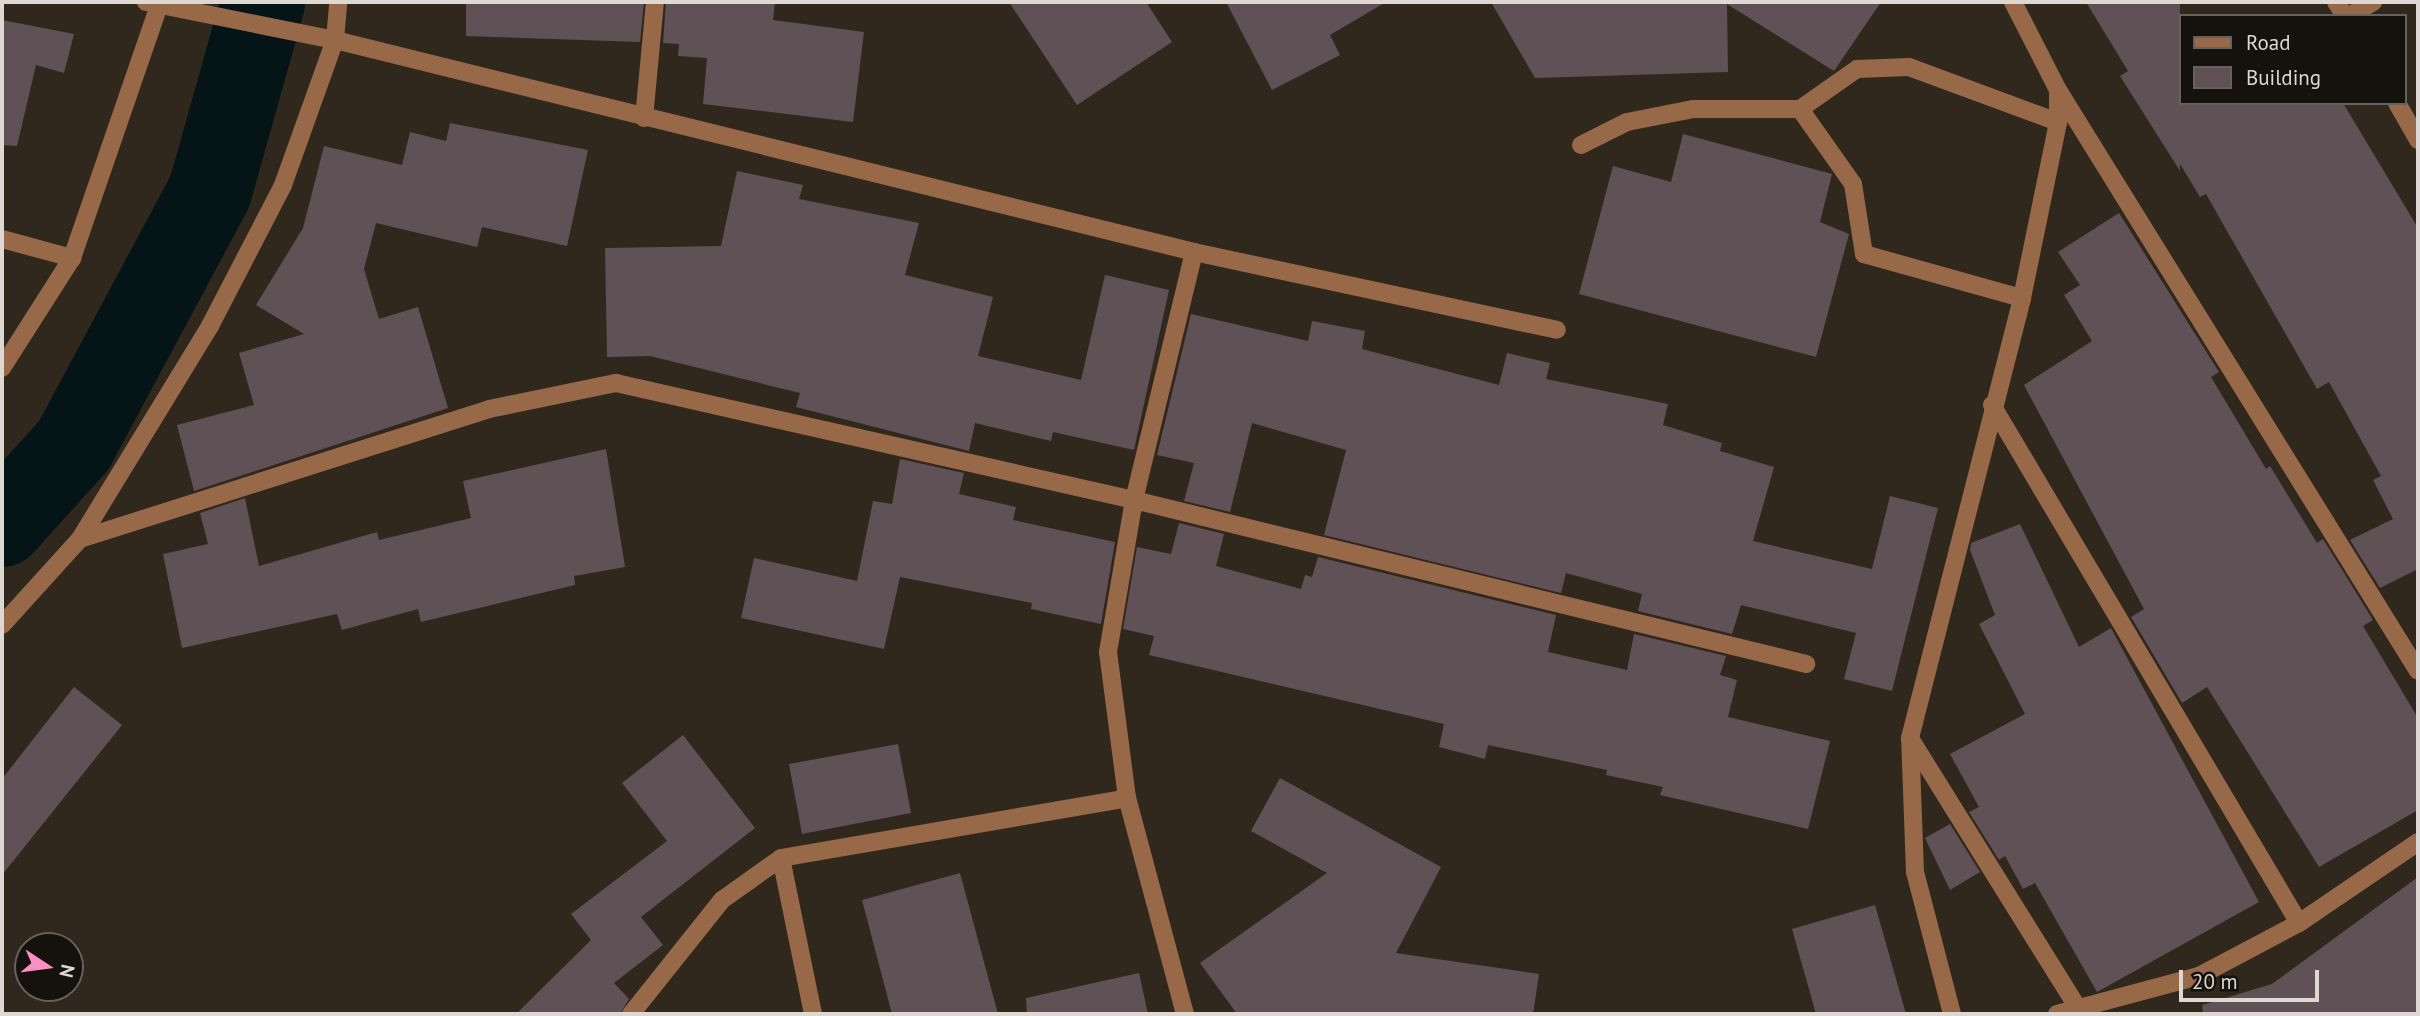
<!DOCTYPE html>
<style>
body{margin:0}
#map{position:relative;width:2420px;height:1016px;overflow:hidden;background:#30271d;font-family:"PT Sans",sans-serif}
div>[style]{position:absolute}
.river>*{height:84px;margin:-42px;padding:0 42px;transform-origin:42px;border-radius:42px;background:#051416}
.building>*{inset:0;background:#605157}
.minor>*{height:18px;margin:-9px;padding:0 9px;transform-origin:9px;border-radius:9px;background:#986948}
span{translate:-50% -50%;white-space:nowrap;text-align:center;line-height:1.15;-webkit-text-stroke:7px #15110d;paint-order:stroke}
.frame{position:absolute;inset:0;border:4px solid #ded8d2;pointer-events:none}
.legend{position:absolute;left:2179px;top:14px;width:228px;height:91px;box-sizing:border-box;background:#15110d;border:2px solid #65615c;margin:0;padding:9px 12px;list-style:none;font-size:21px;color:#ded8d2}
.legend li{display:flex;align-items:center;gap:14px;height:35px}
.legend b{width:35px;border:2px solid #65615c}
.north{position:absolute;left:14px;top:932px;width:70px;height:70px;box-sizing:border-box;background:#15110d;border:2px solid #65615c;border-radius:50%;rotate:103deg;font-size:19px;font-weight:700;line-height:28px;text-align:center;color:#ded8d2}
.north::after{content:'';display:block;margin:auto;width:24px;height:32px;background:#fb8fc4;clip-path:polygon(50% 0,100% 100%,50% 72%,0 100%)}
.scale{position:absolute;left:2179px;top:970px;width:140px;height:32px;box-sizing:border-box;border:4px solid #ded8d2;border-top:0;padding-left:9px;font-size:21px;line-height:24px;white-space:nowrap;color:#ded8d2;-webkit-text-stroke:5px #15110d;paint-order:stroke}
</style>
<div id="map">
<div class="river">
<i style="left:2px;top:525px;width:108px;rotate:-48deg"></i>
<i style="left:74px;top:445px;width:288px;rotate:-61.8deg"></i>
<i style="left:210px;top:191px;width:196px;rotate:-74.3deg"></i>
</div>
<div class="building">
<i style="clip-path:polygon(466px 2px,644px 2px,640px 42px,466px 36px)"></i>
<i style="clip-path:polygon(666px 2px,775px 2px,773px 20px,864px 32px,853px 122px,703px 104px,707px 58px,678px 56px,679px 44px,663px 43px)"></i>
<i style="clip-path:polygon(1009px 2px,1146px 2px,1172px 42px,1077px 105px)"></i>
<i style="clip-path:polygon(1226px 2px,1386px 2px,1330px 35px,1340px 55px,1272px 90px)"></i>
<i style="clip-path:polygon(1491px 2px,1881px 2px,1834px 71px,1727px 4px,1728px 72px,1535px 78px)"></i>
<i style="clip-path:polygon(2086px 2px,2180px 2px,2180px 103px,2343px 103px,2418px 228px,2418px 569px,2380px 588px,2350px 540px,2393px 519px,2373px 480px,2381px 476px,2329px 382px,2317px 389px,2206px 194px,2200px 197px,2180px 164px,2180px 171px,2120px 76px,2128px 71px)"></i>
<i style="clip-path:polygon(2px 20px,74px 34px,64px 73px,36px 65px,17px 146px,2px 145px)"></i>
<i style="clip-path:polygon(450px 123px,588px 150px,567px 246px,482px 227px,477px 247px,376px 223px,364px 269px,379px 319px,418px 307px,448px 408px,194px 491px,177px 425px,254px 405px,239px 353px,304px 334px,256px 305px,303px 228px,324px 146px,402px 165px,410px 132px,446px 141px)"></i>
<i style="clip-path:polygon(1683px 134px,1832px 174px,1820px 222px,1849px 234px,1816px 357px,1579px 294px,1613px 166px,1671px 182px)"></i>
<i style="clip-path:polygon(737px 171px,803px 185px,799px 199px,919px 223px,905px 275px,993px 297px,978px 356px,1081px 380px,1105px 275px,1169px 290px,1134px 450px,1053px 432px,1051px 441px,975px 423px,969px 451px,796px 407px,800px 393px,650px 356px,607px 357px,605px 248px,721px 246px)"></i>
<i style="clip-path:polygon(2119px 213px,2219px 372px,2211px 377px,2266px 469px,2270px 466px,2317px 543px,2323px 539px,2373px 620px,2363px 626px,2418px 718px,2418px 810px,2319px 867px,2207px 687px,2182px 703px,2131px 617px,2144px 609px,2024px 385px,2092px 341px,2064px 295px,2080px 285px,2058px 252px)"></i>
<i style="clip-path:polygon(1191px 314px,1308px 341px,1312px 321px,1365px 331px,1362px 349px,1499px 385px,1507px 353px,1550px 363px,1546px 379px,1668px 404px,1663px 425px,1722px 443px,1720px 451px,1774px 467px,1753px 541px,1872px 569px,1890px 496px,1938px 508px,1892px 691px,1844px 679px,1856px 633px,1741px 605px,1732px 634px,1638px 611px,1642px 594px,1566px 573px,1561px 593px,1324px 535px,1346px 450px,1252px 423px,1230px 512px,1184px 501px,1194px 463px,1157px 455px)"></i>
<i style="clip-path:polygon(606px 449px,625px 567px,574px 576px,575px 585px,421px 622px,418px 609px,342px 630px,337px 614px,182px 648px,163px 554px,208px 544px,200px 513px,245px 498px,259px 566px,377px 532px,379px 540px,471px 518px,463px 481px)"></i>
<i style="clip-path:polygon(900px 459px,964px 473px,959px 494px,1016px 507px,1013px 520px,1115px 542px,1101px 624px,1031px 609px,1032px 603px,900px 577px,884px 649px,741px 618px,754px 558px,857px 581px,873px 501px,892px 504px)"></i>
<i style="clip-path:polygon(1179px 523px,1224px 534px,1216px 566px,1301px 589px,1305px 575px,1312px 577px,1318px 557px,1556px 615px,1548px 652px,1627px 670px,1634px 634px,1726px 656px,1720px 675px,1737px 680px,1728px 717px,1830px 741px,1808px 829px,1660px 795px,1663px 787px,1606px 775px,1607px 770px,1488px 745px,1485px 759px,1439px 747px,1444px 724px,1149px 655px,1154px 636px,1123px 629px,1137px 547px,1171px 554px)"></i>
<i style="clip-path:polygon(2020px 524px,2079px 647px,2111px 628px,2259px 902px,2097px 992px,2035px 883px,2023px 889px,2005px 856px,1999px 860px,1969px 812px,1979px 807px,1950px 754px,2025px 714px,1979px 624px,1995px 615px,1970px 550px,1971px 543px)"></i>
<i style="clip-path:polygon(74px 687px,122px 725px,2px 875px,2px 779px)"></i>
<i style="clip-path:polygon(683px 735px,755px 828px,641px 917px,663px 945px,614px 983px,629px 999px,620px 1014px,516px 1014px,591px 940px,571px 914px,667px 841px,622px 783px)"></i>
<i style="clip-path:polygon(898px 744px,911px 813px,802px 834px,789px 764px)"></i>
<i style="clip-path:polygon(1280px 778px,1441px 867px,1396px 953px,1539px 974px,1533px 1014px,1237px 1014px,1200px 963px,1327px 873px,1251px 831px)"></i>
<i style="clip-path:polygon(1950px 824px,1980px 872px,1950px 890px,1925px 838px)"></i>
<i style="clip-path:polygon(960px 873px,998px 1014px,892px 1014px,862px 900px)"></i>
<i style="clip-path:polygon(2418px 877px,2418px 1014px,2203px 1014px,2202px 1005px,2272px 984px)"></i>
<i style="clip-path:polygon(1875px 905px,1906px 1014px,1816px 1014px,1792px 929px)"></i>
<i style="clip-path:polygon(1139px 973px,1148px 1014px,1027px 1014px,1026px 998px)"></i>
</div>
<div class="minor">
<i style="left:146px;top:2px;width:193px;rotate:11.4deg"></i>
<i style="left:335px;top:40px;width:885px;rotate:13.86deg"></i>
<i style="left:1194px;top:252px;width:371px;rotate:12.1deg"></i>
<i style="left:2336px;top:2px;width:17px;rotate:57deg"></i>
<i style="left:2349px;top:16px;width:28px;rotate:-30deg"></i>
<i style="left:2058px;top:90px;width:683px;rotate:58.22deg"></i>
<i style="left:2397px;top:103px;width:43px;rotate:60.4deg"></i>
<i style="left:1800px;top:109px;width:70px;rotate:-35.1deg"></i>
<i style="left:1857px;top:69px;width:52px;rotate:-2.2deg"></i>
<i style="left:1909px;top:67px;width:159px;rotate:20.3deg"></i>
<i style="left:644px;top:118px;width:117px;rotate:-84.6deg"></i>
<i style="left:1581px;top:145px;width:51px;rotate:-26.6deg"></i>
<i style="left:1627px;top:122px;width:67px;rotate:-11.1deg"></i>
<i style="left:1693px;top:109px;width:107px"></i>
<i style="left:1800px;top:109px;width:92px;rotate:54.8deg"></i>
<i style="left:1853px;top:184px;width:71px;rotate:81.1deg"></i>
<i style="left:1864px;top:254px;width:164px;rotate:15.6deg"></i>
<i style="left:2px;top:239px;width:73px;rotate:15.2deg"></i>
<i style="left:2px;top:368px;width:130px;rotate:-57.5deg"></i>
<i style="left:72px;top:258px;width:271px;rotate:-71deg"></i>
<i style="left:1992px;top:405px;width:602px;rotate:59.35deg"></i>
<i style="left:80px;top:539px;width:429px;rotate:-17.6deg"></i>
<i style="left:489px;top:409px;width:130px;rotate:-11.6deg"></i>
<i style="left:616px;top:383px;width:531px;rotate:12.73deg"></i>
<i style="left:1134px;top:500px;width:692px;rotate:13.71deg"></i>
<i style="left:2px;top:625px;width:116px;rotate:-47.8deg"></i>
<i style="left:80px;top:539px;width:250px;rotate:-58.6deg"></i>
<i style="left:210px;top:326px;width:159px;rotate:-62.6deg"></i>
<i style="left:283px;top:185px;width:154px;rotate:-70.3deg"></i>
<i style="left:335px;top:40px;width:38px;rotate:-85deg"></i>
<i style="left:1911px;top:740px;width:314px;rotate:58.1deg"></i>
<i style="left:781px;top:858px;width:159px;rotate:78.4deg"></i>
<i style="left:631px;top:1014px;width:146px;rotate:-51.4deg"></i>
<i style="left:722px;top:900px;width:72px;rotate:-35.4deg"></i>
<i style="left:781px;top:858px;width:351px;rotate:-9.8deg"></i>
<i style="left:1185px;top:1014px;width:224px;rotate:-105deg"></i>
<i style="left:1127px;top:798px;width:147px;rotate:-97.4deg"></i>
<i style="left:1108px;top:652px;width:154px;rotate:-80.3deg"></i>
<i style="left:1134px;top:500px;width:255px;rotate:-76.4deg"></i>
<i style="left:1952px;top:1014px;width:147px;rotate:-104.6deg"></i>
<i style="left:1915px;top:872px;width:134px;rotate:-92.1deg"></i>
<i style="left:1910px;top:738px;width:454px;rotate:-75.7deg"></i>
<i style="left:2022px;top:298px;width:180px;rotate:-78.4deg"></i>
<i style="left:2058px;top:122px;width:32px;rotate:-90deg"></i>
<i style="left:2058px;top:90px;width:99px;rotate:-117.1deg"></i>
<i style="left:2057px;top:1014px;width:147px;rotate:-15deg"></i>
<i style="left:2199px;top:976px;width:113px;rotate:-27.9deg"></i>
<i style="left:2299px;top:923px;width:144px;rotate:-34.2deg"></i>
</div>
<div class="frame"></div>
<ul class="legend">
<li><b style="height:9px;background:#986948"></b>Road</li>
<li><b style="height:19px;background:#605157"></b>Building</li>
</ul>
<div class="north">N</div>
<div class="scale">20 m</div>
</div>
